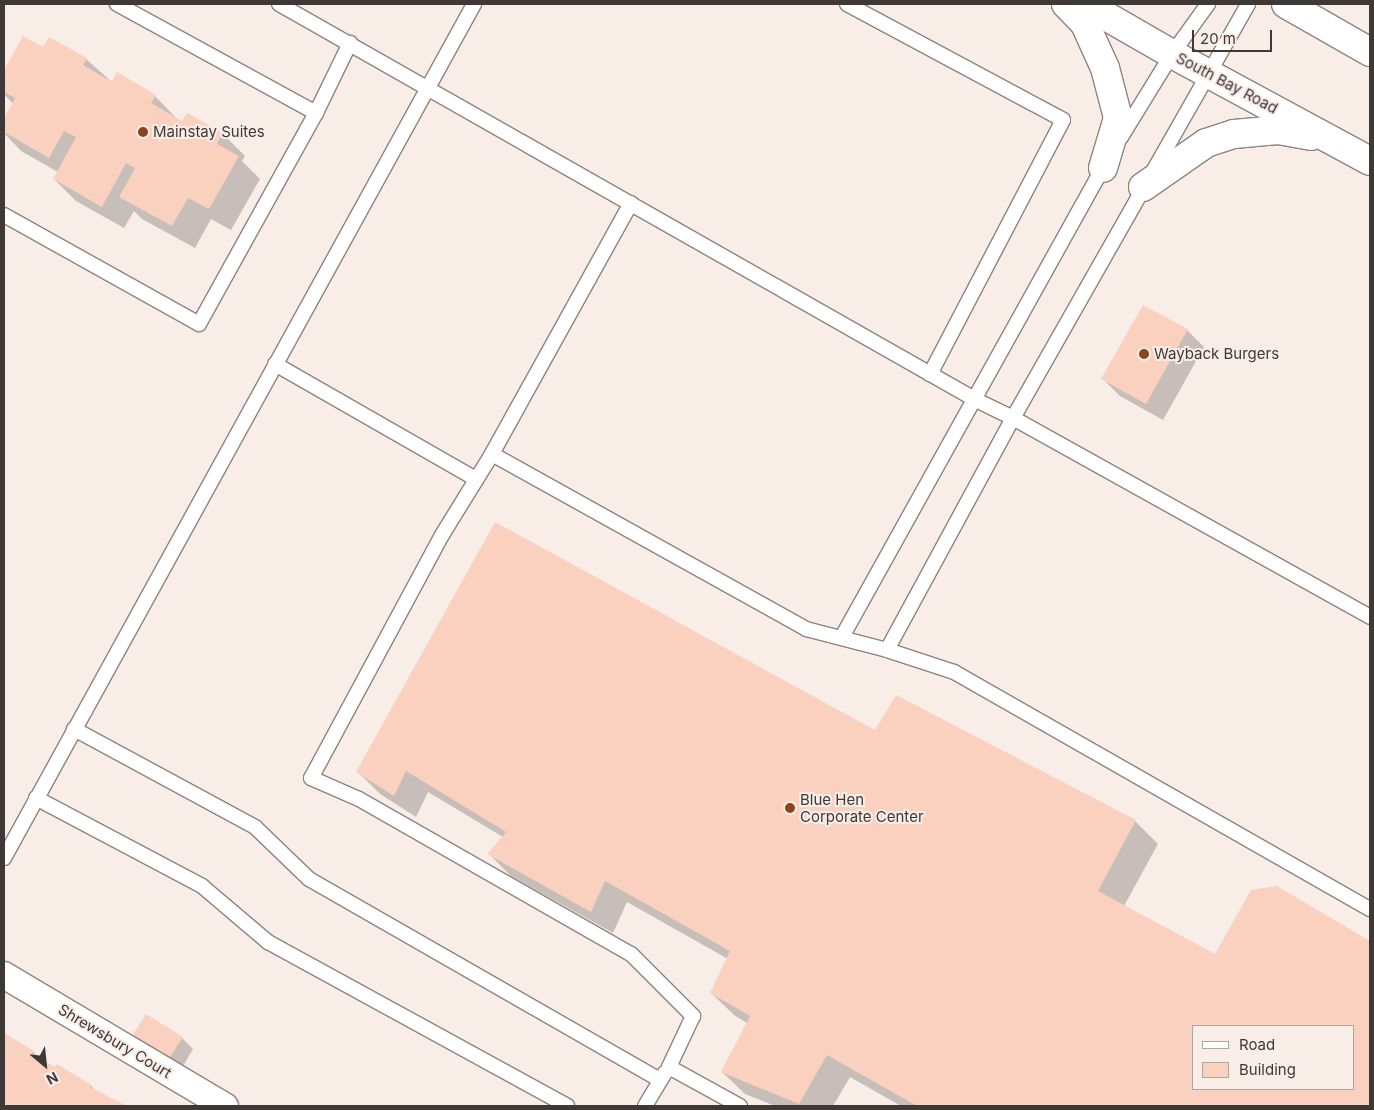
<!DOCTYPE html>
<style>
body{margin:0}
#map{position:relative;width:1374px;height:1110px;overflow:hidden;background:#f9ede8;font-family:Inter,sans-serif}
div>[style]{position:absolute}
.shadow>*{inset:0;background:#0003}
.building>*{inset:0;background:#f9d1be}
.roads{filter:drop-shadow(1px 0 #8e837e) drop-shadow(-1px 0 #8e837e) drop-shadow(0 1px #8e837e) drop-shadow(0 -1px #8e837e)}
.service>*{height:14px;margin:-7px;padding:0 7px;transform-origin:7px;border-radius:7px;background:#fff}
.minor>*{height:26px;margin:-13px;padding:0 13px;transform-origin:13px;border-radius:13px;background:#fff}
.trunk>*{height:28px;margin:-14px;padding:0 14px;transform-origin:14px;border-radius:14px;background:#fff}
.dots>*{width:14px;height:14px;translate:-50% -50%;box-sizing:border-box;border:2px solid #f9ede8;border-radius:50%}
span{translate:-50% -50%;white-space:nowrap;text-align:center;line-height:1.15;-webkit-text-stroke:4px #f9ede8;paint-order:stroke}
.street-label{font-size:15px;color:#3e3937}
.poi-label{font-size:15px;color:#3e3937}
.left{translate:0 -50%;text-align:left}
.frame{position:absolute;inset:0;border:5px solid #3e3937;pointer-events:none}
.legend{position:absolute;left:1192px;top:1025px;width:162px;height:65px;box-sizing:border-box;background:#f9ede8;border:1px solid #aea5a1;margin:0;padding:6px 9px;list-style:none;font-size:15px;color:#3e3937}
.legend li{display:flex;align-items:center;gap:10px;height:25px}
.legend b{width:25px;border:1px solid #aea5a1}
.north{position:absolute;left:20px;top:1040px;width:50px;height:50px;-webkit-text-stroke:4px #f9ede8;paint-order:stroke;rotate:152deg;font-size:14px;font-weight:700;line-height:20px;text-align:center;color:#3e3937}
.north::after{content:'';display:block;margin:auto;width:18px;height:22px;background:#3e3937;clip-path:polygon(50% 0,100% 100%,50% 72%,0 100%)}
.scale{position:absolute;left:1192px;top:30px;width:80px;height:22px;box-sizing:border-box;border:2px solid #3e3937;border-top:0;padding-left:6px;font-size:15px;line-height:18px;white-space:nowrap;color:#3e3937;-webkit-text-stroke:4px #f9ede8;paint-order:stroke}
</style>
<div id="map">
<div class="shadow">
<i style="clip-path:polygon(23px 38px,44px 49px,86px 59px,113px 83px,155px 96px,177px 119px,183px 123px,188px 114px,223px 134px,245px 156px,242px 161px,260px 179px,231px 230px,211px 219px,195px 248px,142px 219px,134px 211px,124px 228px,76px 201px,54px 179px,58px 172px,21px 151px,4px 133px,4px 120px,13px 104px,4px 94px,4px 73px)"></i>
<i style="clip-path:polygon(1187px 330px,1204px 347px,1163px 420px,1120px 396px,1103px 379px)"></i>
<i style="clip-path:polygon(evenodd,875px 731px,1135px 821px,1158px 844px,1124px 906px,1216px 956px,1277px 887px,1370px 943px,1370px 1106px,901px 1106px,850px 1077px,833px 1106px,775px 1106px,745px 1094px,722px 1072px,747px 1023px,734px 1015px,711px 993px,728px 959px,627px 902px,613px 933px,511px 876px,489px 854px,503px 837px,428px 792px,416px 817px,380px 794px,358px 772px,875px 731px,1193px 1026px,1353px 1026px,1353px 1089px,1193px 1089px,1193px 1026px)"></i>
<i style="clip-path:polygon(4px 1035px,33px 1052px,42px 1061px,91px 1086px,99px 1094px,122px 1106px,4px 1106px)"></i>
<i style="clip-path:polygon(135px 1035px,182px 1038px,193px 1049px,182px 1068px,146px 1046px)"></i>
</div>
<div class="building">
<i style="clip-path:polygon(23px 36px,43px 47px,49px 37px,87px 58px,83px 65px,112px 82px,117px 72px,156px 95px,151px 103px,182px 121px,187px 113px,223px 133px,217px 144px,239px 156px,209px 209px,188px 198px,172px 226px,119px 197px,135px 168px,126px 163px,102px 207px,53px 179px,76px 137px,64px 131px,49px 158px,4px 132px,4px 118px,15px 98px,4px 92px,4px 70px)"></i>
<i style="clip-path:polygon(1143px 305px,1188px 329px,1146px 404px,1101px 379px)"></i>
<i style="clip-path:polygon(evenodd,495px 522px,875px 730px,896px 695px,1136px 820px,1098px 891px,1215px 954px,1251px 890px,1277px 886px,1370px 941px,1370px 1106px,917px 1106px,827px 1055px,799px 1104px,721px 1072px,750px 1016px,710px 993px,730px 951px,605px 881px,591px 912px,487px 854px,506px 832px,406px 771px,394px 796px,356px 772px,495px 522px,1193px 1026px,1353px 1026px,1353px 1089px,1193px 1089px,1193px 1026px)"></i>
<i style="clip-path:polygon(146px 1014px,183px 1037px,170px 1057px,133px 1035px)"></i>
<i style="clip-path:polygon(4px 1033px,34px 1051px,32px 1054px,55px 1067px,57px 1064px,92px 1085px,90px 1087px,127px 1106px,4px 1106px)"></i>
</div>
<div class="roads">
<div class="service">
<i style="left:117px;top:4px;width:227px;rotate:28.7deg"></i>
<i style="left:279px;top:4px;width:802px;rotate:29.6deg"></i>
<i style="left:976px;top:400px;width:41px;rotate:25.9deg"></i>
<i style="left:1013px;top:418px;width:409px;rotate:29.1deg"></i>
<i style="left:847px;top:4px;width:245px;rotate:28.2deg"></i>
<i style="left:1063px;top:120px;width:287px;rotate:117.6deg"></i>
<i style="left:1121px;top:137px;width:97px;rotate:-58.4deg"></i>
<i style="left:1172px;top:54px;width:62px;rotate:-54.2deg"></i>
<i style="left:631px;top:203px;width:287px;rotate:119deg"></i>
<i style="left:492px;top:454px;width:359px;rotate:29.1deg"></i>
<i style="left:806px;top:629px;width:84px;rotate:14.5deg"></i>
<i style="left:887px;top:650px;width:71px;rotate:18.2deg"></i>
<i style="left:954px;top:672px;width:479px;rotate:29.7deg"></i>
<i style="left:4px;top:215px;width:223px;rotate:29.2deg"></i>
<i style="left:199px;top:324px;width:241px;rotate:-61deg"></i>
<i style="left:316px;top:113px;width:78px;rotate:-64.1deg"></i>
<i style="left:275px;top:364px;width:232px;rotate:29.8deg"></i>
<i style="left:492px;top:454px;width:95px;rotate:121.7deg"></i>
<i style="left:442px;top:535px;width:276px;rotate:118.3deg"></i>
<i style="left:311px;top:778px;width:52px;rotate:23.6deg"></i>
<i style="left:359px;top:799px;width:313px;rotate:29.7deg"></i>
<i style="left:631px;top:954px;width:88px;rotate:45deg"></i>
<i style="left:693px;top:1016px;width:56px;rotate:115.2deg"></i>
<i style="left:669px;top:1067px;width:81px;rotate:28.8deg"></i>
<i style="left:842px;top:637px;width:541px;rotate:-60.92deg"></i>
<i style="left:887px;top:650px;width:264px;rotate:-61.5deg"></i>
<i style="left:1013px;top:418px;width:476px;rotate:-60.4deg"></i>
<i style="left:74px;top:729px;width:206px;rotate:28.4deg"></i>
<i style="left:255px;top:827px;width:75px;rotate:43.9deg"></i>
<i style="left:309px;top:879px;width:404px;rotate:29.8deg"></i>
<i style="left:36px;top:798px;width:188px;rotate:27.9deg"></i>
<i style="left:202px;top:886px;width:87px;rotate:40.3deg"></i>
<i style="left:268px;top:942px;width:341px;rotate:28.7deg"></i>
<i style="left:4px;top:858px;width:975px;rotate:-61.17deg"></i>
<i style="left:645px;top:1106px;width:39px;rotate:-59deg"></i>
</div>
<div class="minor">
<i style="left:4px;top:975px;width:257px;rotate:30.7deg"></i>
</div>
<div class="trunk">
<i style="left:1066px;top:4px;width:28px;rotate:46deg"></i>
<i style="left:1085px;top:24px;width:48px;rotate:65.6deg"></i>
<i style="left:1105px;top:68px;width:52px;rotate:75.4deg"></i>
<i style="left:1118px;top:118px;width:52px;rotate:106.7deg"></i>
<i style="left:1085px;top:4px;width:100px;rotate:29.9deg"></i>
<i style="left:1172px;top:54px;width:225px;rotate:28.4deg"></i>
<i style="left:1286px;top:4px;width:97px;rotate:29.7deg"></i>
<i style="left:1143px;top:187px;width:77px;rotate:-34.9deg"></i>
<i style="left:1206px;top:143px;width:29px;rotate:-18deg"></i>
<i style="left:1234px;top:134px;width:44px;rotate:-5.2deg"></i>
<i style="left:1278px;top:130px;width:34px;rotate:10deg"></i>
</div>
</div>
<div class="dots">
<i style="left:143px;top:132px;background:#8a441e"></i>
<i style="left:1144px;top:354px;background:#8a441e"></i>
<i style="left:790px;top:808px;background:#8a441e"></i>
</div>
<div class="street-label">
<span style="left:1227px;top:83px;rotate:28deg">South Bay Road</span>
<span style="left:115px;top:1041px;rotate:31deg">Shrewsbury Court</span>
</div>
<div class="poi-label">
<span class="left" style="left:153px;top:132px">Mainstay Suites</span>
<span class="left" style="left:1154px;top:354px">Wayback Burgers</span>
<span class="left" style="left:800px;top:808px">Blue Hen<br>Corporate Center</span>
</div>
<div class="frame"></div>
<ul class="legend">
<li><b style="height:6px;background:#fff"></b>Road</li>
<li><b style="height:14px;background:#f9d1be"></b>Building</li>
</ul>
<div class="north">N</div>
<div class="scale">20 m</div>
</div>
